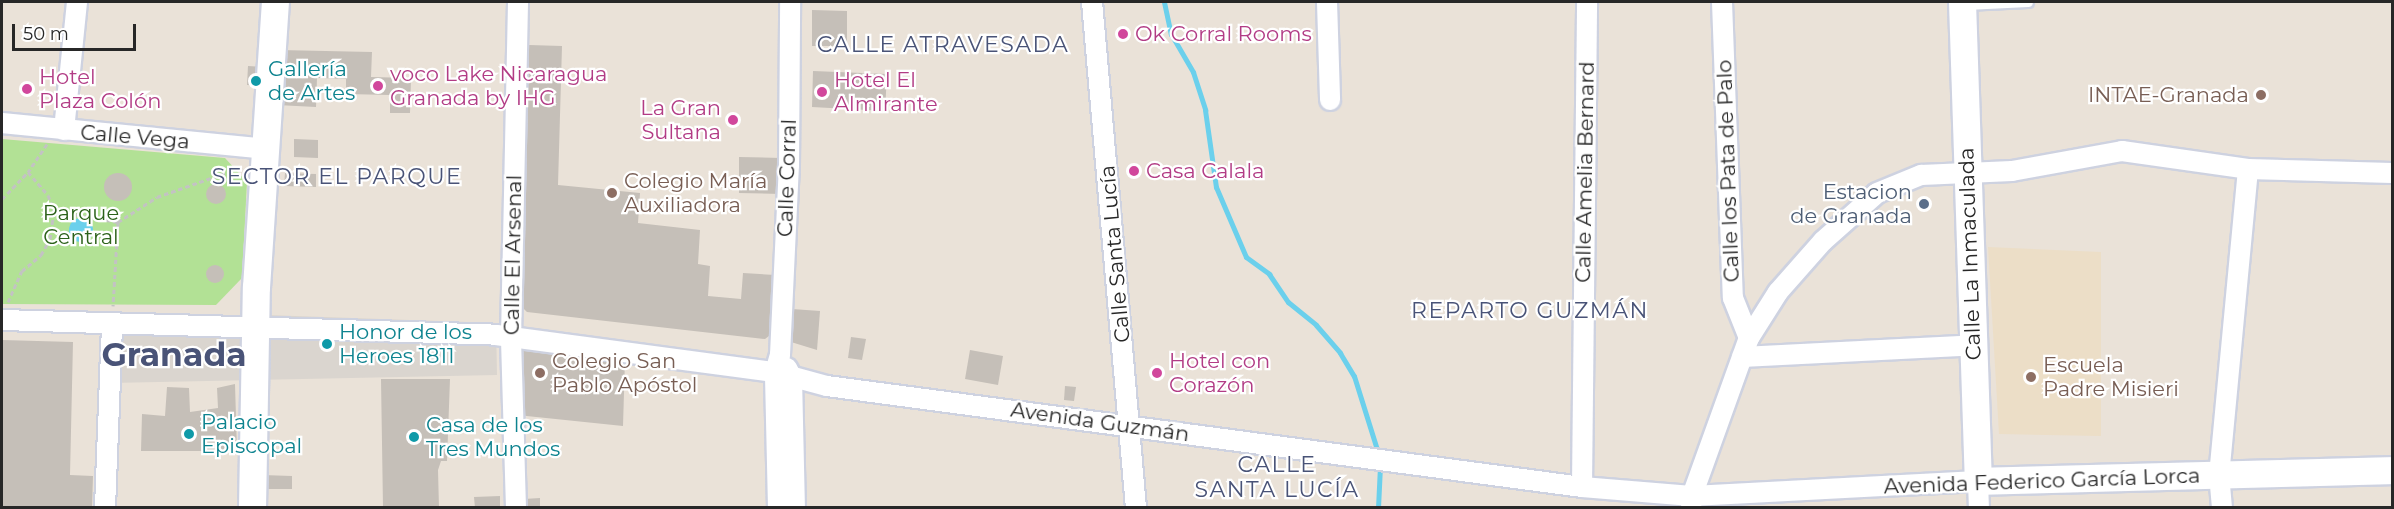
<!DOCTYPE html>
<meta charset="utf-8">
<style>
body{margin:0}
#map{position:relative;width:2394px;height:509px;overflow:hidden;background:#eae2d8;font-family:Montserrat,sans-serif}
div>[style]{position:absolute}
.education>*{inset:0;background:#ecdec7}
.green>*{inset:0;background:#b2e195}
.plaza>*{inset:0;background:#dad5cf}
.water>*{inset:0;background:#6bd0ec}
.round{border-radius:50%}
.stream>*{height:5px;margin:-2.5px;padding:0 2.5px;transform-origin:2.5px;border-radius:2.5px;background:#6bd0ec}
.building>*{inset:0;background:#c5bfb8}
.path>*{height:3px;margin-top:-1.5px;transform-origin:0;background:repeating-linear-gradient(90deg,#c3c3c3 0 4.5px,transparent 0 7.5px)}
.roads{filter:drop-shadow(2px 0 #ced2e0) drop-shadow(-2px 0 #ced2e0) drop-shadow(0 2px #ced2e0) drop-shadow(0 -2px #ced2e0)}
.lane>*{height:9px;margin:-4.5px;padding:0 4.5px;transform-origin:4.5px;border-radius:4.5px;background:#fff}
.street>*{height:20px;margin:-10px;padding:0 10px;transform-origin:10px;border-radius:10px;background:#fff}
.secondary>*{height:27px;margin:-13.5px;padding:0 13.5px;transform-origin:13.5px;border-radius:13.5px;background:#fff}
.dots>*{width:16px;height:16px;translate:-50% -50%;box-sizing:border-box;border:3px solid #fff;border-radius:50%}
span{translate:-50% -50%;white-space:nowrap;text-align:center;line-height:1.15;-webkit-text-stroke:4.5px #fff;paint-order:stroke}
.hotel-label{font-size:21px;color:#b23c85}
.left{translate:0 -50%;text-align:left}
.right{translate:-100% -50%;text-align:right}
.culture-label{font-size:21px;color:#0d838f}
.education-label{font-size:21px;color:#785e54}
.street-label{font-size:21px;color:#272727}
.service-label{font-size:21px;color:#4e5e75}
.park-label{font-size:21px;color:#2c621a}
.neighbourhood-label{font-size:22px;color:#495377;letter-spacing:1.5px}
.town-label{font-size:33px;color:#495377;font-weight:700}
.frame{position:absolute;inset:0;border:3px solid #272727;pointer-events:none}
.scale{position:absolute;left:12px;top:24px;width:124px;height:27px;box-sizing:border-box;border:3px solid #272727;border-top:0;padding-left:8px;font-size:18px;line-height:21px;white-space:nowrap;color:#272727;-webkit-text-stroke:4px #fff;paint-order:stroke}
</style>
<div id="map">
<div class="education">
<i style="clip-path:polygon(1988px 247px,2101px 252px,2101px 436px,1999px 434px)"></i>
</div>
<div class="green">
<i style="clip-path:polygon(2px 139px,225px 158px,247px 182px,242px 278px,216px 305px,2px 304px)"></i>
</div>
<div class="plaza">
<i style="clip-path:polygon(266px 315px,496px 323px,497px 375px,110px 383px,112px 324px,265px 327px)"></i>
</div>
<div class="water">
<i class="round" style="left:69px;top:218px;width:24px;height:24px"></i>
</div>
<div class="stream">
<i style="left:1164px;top:2px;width:33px;rotate:78deg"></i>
<i style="left:1171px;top:34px;width:44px;rotate:59.9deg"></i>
<i style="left:1193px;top:72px;width:40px;rotate:72deg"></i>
<i style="left:1205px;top:110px;width:78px;rotate:81.9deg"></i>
<i style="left:1216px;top:187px;width:76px;rotate:66.8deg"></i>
<i style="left:1246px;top:257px;width:29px;rotate:36deg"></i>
<i style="left:1269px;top:274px;width:34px;rotate:56deg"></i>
<i style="left:1288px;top:302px;width:36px;rotate:39deg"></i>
<i style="left:1316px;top:325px;width:37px;rotate:49deg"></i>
<i style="left:1340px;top:353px;width:27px;rotate:59deg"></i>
<i style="left:1354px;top:376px;width:84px;rotate:72.6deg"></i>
<i style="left:1378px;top:508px;width:43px;rotate:-87.3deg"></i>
</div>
<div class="building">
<i style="clip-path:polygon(812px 10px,847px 11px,847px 46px,812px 46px)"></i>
<i style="clip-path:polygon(529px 45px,562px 46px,558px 185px,640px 193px,638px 223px,700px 230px,698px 264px,710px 266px,708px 296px,741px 299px,743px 273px,775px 275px,773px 333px,765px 339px,527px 312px,521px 306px)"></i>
<i style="clip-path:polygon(279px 50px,372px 52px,371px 77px,411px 78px,410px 113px,390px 113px,390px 95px,346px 94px,346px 79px,317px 78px,316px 107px,277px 105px)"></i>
<i style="clip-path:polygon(248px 66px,266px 67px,265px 86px,247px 85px)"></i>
<i style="clip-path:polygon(813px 71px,887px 74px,885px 111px,812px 107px)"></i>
<i style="clip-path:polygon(294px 139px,318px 140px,318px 158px,294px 157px)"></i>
<i style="clip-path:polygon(739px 157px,781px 158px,781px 194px,739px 193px)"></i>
<i style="clip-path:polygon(285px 173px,316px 174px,316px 187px,284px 186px)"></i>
<i class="round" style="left:104px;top:173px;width:28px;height:28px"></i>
<i class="round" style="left:206px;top:184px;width:20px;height:20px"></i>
<i class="round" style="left:206px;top:265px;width:18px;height:18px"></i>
<i style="clip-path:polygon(792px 309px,820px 311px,817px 350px,791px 342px)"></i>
<i style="clip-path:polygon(851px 337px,866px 339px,862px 360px,848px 358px)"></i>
<i style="clip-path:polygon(2px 340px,73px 342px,70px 475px,93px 476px,92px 508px,2px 508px)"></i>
<i style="clip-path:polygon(519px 344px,625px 359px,623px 426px,517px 415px)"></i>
<i style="clip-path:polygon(970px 350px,1003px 356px,998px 385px,965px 379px)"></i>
<i style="clip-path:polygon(381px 379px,450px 379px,447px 461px,441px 461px,438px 470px,439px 508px,383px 508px)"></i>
<i style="clip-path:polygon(235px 384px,237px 451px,141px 451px,142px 414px,165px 416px,167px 387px,189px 388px,190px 412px,218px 408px,217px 388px)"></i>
<i style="clip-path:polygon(1065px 386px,1076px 387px,1074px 401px,1064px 400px)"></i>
<i style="clip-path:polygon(262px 475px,292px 476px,292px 489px,262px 489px)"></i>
<i style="clip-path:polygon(500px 496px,500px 508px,475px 508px,474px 497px)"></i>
<i style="clip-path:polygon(540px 498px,540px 508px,524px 508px,524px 499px)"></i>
</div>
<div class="path">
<i style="left:47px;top:144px;width:34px;rotate:124deg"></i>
<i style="left:28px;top:172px;width:30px;rotate:49deg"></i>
<i style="left:48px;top:195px;width:17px;rotate:69deg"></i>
<i style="left:54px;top:211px;width:65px;rotate:9.8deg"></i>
<i style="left:118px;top:222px;width:84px;rotate:93.4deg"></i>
<i style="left:2px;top:199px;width:37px;rotate:-46deg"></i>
<i style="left:118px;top:222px;width:46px;rotate:-32.7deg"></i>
<i style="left:157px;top:197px;width:90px;rotate:-19.4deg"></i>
<i style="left:8px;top:302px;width:34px;rotate:-66deg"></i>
<i style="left:22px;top:271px;width:25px;rotate:-40deg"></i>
<i style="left:41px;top:255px;width:18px;rotate:-61deg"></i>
<i style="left:50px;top:239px;width:28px;rotate:-82deg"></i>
</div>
<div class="roads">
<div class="lane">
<i style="left:1965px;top:5px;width:63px;rotate:-2.7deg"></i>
</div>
<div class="street">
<i style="left:1092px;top:2px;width:508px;rotate:85.03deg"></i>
<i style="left:1327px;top:2px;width:98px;rotate:88.2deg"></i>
<i style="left:1722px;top:2px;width:296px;rotate:87.9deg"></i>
<i style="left:1733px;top:298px;width:43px;rotate:68.2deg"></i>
<i style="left:2px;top:123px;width:267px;rotate:5.6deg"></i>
<i style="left:64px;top:130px;width:129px;rotate:-84.2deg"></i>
<i style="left:2px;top:320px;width:494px;rotate:1.7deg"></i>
<i style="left:496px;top:335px;width:281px;rotate:7.6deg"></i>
<i style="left:775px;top:372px;width:54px;rotate:15.1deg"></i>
<i style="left:827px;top:386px;width:762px;rotate:7.62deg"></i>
<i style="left:1582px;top:487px;width:110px;rotate:4.7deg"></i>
<i style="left:1692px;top:496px;width:286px;rotate:-3deg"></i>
<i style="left:1978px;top:481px;width:27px;rotate:88deg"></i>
<i style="left:1742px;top:357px;width:233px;rotate:-2.9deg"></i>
<i style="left:787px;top:368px;width:11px;rotate:63deg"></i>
<i style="left:792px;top:378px;width:130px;rotate:88.7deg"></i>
<i style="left:1582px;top:487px;width:485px;rotate:-89.4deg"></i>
<i style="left:105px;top:508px;width:184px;rotate:-87.8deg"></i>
<i style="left:516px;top:508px;width:171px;rotate:-91.7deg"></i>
<i style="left:511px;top:337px;width:335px;rotate:-88.8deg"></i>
<i style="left:778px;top:508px;width:136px;rotate:-91.3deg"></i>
<i style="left:775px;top:372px;width:18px;rotate:-74deg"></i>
<i style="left:780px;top:355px;width:190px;rotate:-87.3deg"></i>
<i style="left:789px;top:165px;width:163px;rotate:-89.6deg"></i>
<i style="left:1691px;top:508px;width:12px;rotate:-85deg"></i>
<i style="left:1692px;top:496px;width:168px;rotate:-70.2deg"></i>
<i style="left:1749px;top:338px;width:54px;rotate:-57.8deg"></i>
<i style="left:1778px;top:292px;width:68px;rotate:-48.6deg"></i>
<i style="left:1823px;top:241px;width:72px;rotate:-41.6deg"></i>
<i style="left:1877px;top:193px;width:48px;rotate:-22.2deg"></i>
<i style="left:1921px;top:175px;width:91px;rotate:-2.5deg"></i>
<i style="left:2012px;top:171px;width:112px;rotate:-10.3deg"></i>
<i style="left:2122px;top:151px;width:127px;rotate:8.1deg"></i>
<i style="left:2248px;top:169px;width:144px;rotate:1.6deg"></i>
<i style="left:2222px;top:508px;width:32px;rotate:-95deg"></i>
<i style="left:2219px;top:476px;width:308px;rotate:-84.6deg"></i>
</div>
<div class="secondary">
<i style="left:1962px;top:2px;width:479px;rotate:88.1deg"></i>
<i style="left:1978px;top:481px;width:414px;rotate:-1.5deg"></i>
<i style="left:252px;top:508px;width:221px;rotate:-89deg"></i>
<i style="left:256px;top:287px;width:286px;rotate:-86.2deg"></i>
</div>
</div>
<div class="dots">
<i style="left:1123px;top:34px;background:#d1479c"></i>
<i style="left:256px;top:81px;background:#0f9aa8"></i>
<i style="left:378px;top:86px;background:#d1479c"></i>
<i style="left:27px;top:89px;background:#d1479c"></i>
<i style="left:822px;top:92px;background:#d1479c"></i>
<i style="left:2261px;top:95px;background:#8d6e63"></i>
<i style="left:733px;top:120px;background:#d1479c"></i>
<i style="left:1134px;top:171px;background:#d1479c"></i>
<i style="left:612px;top:193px;background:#8d6e63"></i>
<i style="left:1924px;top:204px;background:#5c6f8a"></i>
<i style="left:327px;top:344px;background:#0f9aa8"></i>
<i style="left:540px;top:373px;background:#8d6e63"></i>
<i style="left:1157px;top:373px;background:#d1479c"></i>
<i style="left:2031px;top:377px;background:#8d6e63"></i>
<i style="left:189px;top:434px;background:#0f9aa8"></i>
<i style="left:414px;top:437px;background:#0f9aa8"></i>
</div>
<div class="hotel-label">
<span class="left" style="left:1135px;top:34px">Ok Corral Rooms</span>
<span class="left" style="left:390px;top:86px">voco Lake Nicaragua<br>Granada by IHG</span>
<span class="left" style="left:39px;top:89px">Hotel<br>Plaza Colón</span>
<span class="left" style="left:834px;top:92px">Hotel El<br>Almirante</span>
<span class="right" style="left:721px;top:120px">La Gran<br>Sultana</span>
<span class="left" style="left:1146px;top:171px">Casa Calala</span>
<span class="left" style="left:1169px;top:373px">Hotel con<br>Corazón</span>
</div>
<div class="culture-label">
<span class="left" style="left:268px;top:81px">Gallería<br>de Artes</span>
<span class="left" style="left:339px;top:344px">Honor de los<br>Heroes 1811</span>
<span class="left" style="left:201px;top:434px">Palacio<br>Episcopal</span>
<span class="left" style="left:426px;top:437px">Casa de los<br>Tres Mundos</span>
</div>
<div class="education-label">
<span class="right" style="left:2249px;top:95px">INTAE-Granada</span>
<span class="left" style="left:624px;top:193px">Colegio María<br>Auxiliadora</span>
<span class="left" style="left:552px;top:373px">Colegio San<br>Pablo Apóstol</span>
<span class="left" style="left:2043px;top:377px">Escuela<br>Padre Misieri</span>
</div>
<div class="street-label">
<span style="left:135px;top:137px;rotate:5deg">Calle Vega</span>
<span style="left:1728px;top:171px;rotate:-92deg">Calle los Pata de Palo</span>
<span style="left:1585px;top:172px;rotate:-89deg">Calle Amelia Bernard</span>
<span style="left:787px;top:178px;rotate:-88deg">Calle Corral</span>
<span style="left:1115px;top:254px;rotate:-95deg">Calle Santa Lucía</span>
<span style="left:1970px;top:254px;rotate:-92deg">Calle La Inmaculada</span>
<span style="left:513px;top:255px;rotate:-89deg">Calle El Arsenal</span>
<span style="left:1100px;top:422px;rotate:8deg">Avenida Guzmán</span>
<span style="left:2042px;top:481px;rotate:-2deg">Avenida Federico García Lorca</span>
</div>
<div class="service-label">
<span class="right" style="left:1912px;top:204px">Estacion<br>de Granada</span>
</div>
<div class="park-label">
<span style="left:81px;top:225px">Parque<br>Central</span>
</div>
<div class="neighbourhood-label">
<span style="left:943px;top:45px">CALLE ATRAVESADA</span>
<span style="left:337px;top:177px">SECTOR EL PARQUE</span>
<span style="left:1530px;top:311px">REPARTO GUZMÁN</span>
<span style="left:1277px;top:477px">CALLE<br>SANTA LUCÍA</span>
</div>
<div class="town-label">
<span style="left:174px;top:355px">Granada</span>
</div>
<div class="frame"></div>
<div class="scale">50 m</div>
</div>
